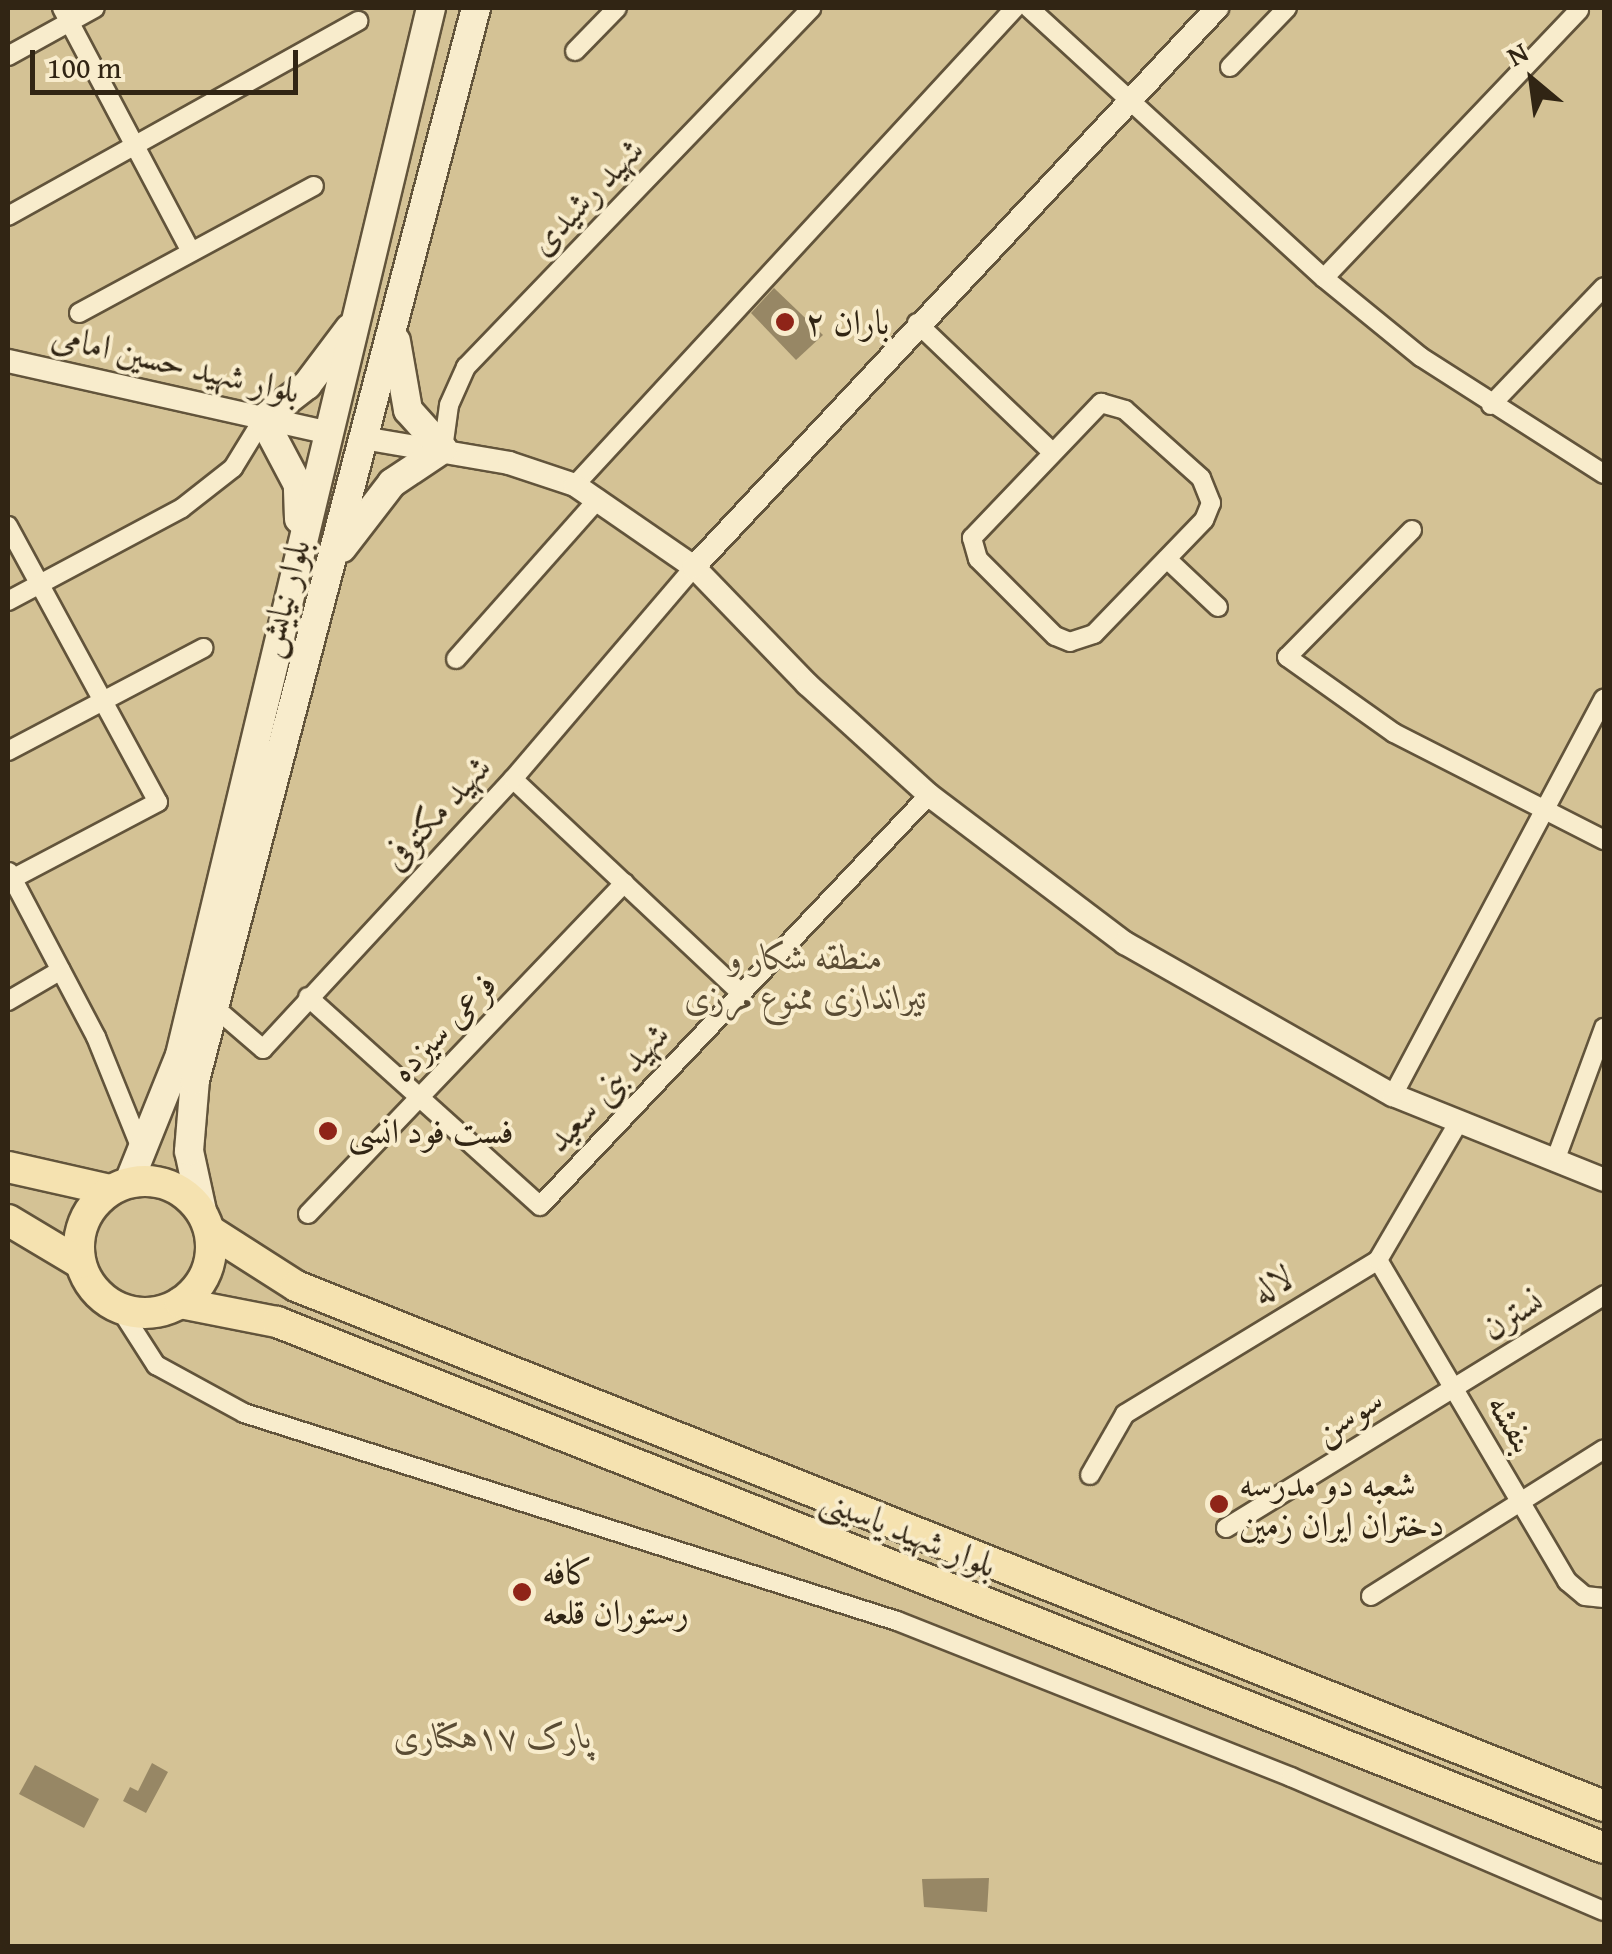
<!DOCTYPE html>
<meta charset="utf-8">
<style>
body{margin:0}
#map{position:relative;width:1612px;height:1954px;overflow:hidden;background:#f5e2b0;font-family:"Gentium Book Plus",Amiri,serif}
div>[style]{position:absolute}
.green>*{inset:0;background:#d4c295}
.building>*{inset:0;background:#978765}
.roads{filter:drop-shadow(2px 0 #62543b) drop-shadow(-2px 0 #62543b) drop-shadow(0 2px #62543b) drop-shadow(0 -2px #62543b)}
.minor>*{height:18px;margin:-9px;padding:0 9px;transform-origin:9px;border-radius:9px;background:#f8eccc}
.tertiary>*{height:22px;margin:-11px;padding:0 11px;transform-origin:11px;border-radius:11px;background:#f8eccc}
.secondary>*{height:28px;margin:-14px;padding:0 14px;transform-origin:14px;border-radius:14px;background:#f8eccc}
.primary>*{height:30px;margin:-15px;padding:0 15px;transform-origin:15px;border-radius:15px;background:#f5e2b0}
.primary>.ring{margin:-15px;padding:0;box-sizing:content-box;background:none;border:30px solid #f5e2b0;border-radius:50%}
.dots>*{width:28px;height:28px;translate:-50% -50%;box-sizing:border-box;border:5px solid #f8eccc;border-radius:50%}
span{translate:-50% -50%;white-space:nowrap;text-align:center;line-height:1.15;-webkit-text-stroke:8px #f8eccc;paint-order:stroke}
.street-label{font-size:35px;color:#312514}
.poi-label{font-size:35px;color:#312514}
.left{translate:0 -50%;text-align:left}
.park-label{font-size:35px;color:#5a4c34;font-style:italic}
.frame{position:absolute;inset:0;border:10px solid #312514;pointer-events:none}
.north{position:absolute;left:1482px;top:30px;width:100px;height:100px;-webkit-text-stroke:8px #f8eccc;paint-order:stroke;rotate:331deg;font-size:28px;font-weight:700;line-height:40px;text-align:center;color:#312514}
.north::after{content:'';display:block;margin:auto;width:35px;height:45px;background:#312514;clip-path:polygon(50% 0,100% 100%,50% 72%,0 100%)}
.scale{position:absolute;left:30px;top:50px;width:268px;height:45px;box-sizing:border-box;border:5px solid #312514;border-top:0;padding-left:12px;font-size:30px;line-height:35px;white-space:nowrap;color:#312514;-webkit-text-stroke:8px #f8eccc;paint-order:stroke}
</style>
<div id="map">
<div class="green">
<i style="clip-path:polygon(8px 8px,1604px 8px,1604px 1946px,8px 1946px)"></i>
</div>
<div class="building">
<i style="clip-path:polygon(774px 288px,823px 335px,796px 360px,751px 313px)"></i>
<i style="clip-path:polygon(152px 1763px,168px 1772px,146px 1813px,123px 1801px,130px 1787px,138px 1791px)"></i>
<i style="clip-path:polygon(35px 1765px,99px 1799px,84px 1828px,19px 1794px)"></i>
<i style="clip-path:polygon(989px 1878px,987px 1912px,924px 1907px,922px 1879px)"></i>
</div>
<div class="roads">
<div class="minor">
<i style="left:62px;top:8px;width:276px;rotate:62.1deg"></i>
<i style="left:1029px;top:8px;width:400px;rotate:42.5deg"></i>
<i style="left:1324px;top:278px;width:125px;rotate:39.2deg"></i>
<i style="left:1421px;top:357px;width:217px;rotate:32.6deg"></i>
<i style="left:575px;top:51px;width:60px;rotate:-45.7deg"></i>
<i style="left:8px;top:56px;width:99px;rotate:-28.9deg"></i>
<i style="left:1230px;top:67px;width:82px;rotate:-46deg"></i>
<i style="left:8px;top:216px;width:401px;rotate:-29.1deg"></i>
<i style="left:1324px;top:278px;width:370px;rotate:-46.4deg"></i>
<i style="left:79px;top:313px;width:267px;rotate:-28.4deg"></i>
<i style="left:917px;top:323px;width:184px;rotate:43.7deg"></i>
<i style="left:1101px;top:403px;width:25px;rotate:16deg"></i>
<i style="left:1125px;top:410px;width:102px;rotate:41.8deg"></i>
<i style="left:1201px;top:478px;width:27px;rotate:68deg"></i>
<i style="left:1211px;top:503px;width:18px;rotate:112deg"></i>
<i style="left:1204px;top:520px;width:158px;rotate:134deg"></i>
<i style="left:1094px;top:634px;width:25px;rotate:162deg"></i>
<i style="left:1070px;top:642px;width:16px;rotate:-158deg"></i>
<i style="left:1055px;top:636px;width:109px;rotate:-135deg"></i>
<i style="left:978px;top:559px;width:22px;rotate:-106deg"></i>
<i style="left:972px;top:538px;width:187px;rotate:-46.3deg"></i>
<i style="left:1491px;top:405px;width:163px;rotate:-46.2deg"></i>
<i style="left:443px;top:449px;width:44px;rotate:-82.2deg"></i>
<i style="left:449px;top:405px;width:42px;rotate:-65.9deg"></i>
<i style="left:466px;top:367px;width:498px;rotate:-46.1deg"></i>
<i style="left:575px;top:485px;width:649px;rotate:-47.31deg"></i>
<i style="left:8px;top:526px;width:314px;rotate:61.5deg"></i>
<i style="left:158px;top:802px;width:170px;rotate:152.2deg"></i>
<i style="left:1412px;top:530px;width:178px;rotate:134.5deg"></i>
<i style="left:1287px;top:657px;width:131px;rotate:35.4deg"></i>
<i style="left:1394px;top:733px;width:236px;rotate:27deg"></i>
<i style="left:1167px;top:559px;width:70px;rotate:43.3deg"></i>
<i style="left:8px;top:601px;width:197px;rotate:-28.1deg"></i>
<i style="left:182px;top:508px;width:65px;rotate:-38.1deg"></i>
<i style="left:233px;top:468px;width:57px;rotate:-58.5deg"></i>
<i style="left:456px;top:659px;width:214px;rotate:-48.4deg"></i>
<i style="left:8px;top:751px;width:221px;rotate:-27.8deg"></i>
<i style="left:513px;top:779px;width:313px;rotate:43.2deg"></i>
<i style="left:9px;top:872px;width:187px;rotate:62.2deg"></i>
<i style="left:96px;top:1037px;width:123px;rotate:68deg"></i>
<i style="left:308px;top:997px;width:312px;rotate:42deg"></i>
<i style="left:540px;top:1206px;width:566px;rotate:-46.58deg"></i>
<i style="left:8px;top:1001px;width:61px;rotate:-30.3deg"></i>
<i style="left:213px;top:1006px;width:66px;rotate:40.7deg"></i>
<i style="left:263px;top:1049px;width:368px;rotate:-47.2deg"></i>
<i style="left:513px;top:779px;width:279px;rotate:-49.5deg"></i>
<i style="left:1393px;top:1095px;width:449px;rotate:-62deg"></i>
<i style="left:1555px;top:1161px;width:142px;rotate:-69.8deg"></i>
<i style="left:308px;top:1214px;width:458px;rotate:-46.3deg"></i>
<i style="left:1378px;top:1260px;width:373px;rotate:59.5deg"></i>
<i style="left:1567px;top:1581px;width:23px;rotate:40deg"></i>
<i style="left:1585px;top:1596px;width:19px;rotate:6deg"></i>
<i style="left:120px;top:1309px;width:67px;rotate:57.3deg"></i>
<i style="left:156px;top:1365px;width:100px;rotate:28.6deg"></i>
<i style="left:244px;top:1413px;width:685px;rotate:17.67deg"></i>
<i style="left:897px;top:1621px;width:424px;rotate:21.6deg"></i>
<i style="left:1291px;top:1777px;width:340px;rotate:23.2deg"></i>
<i style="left:1090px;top:1475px;width:70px;rotate:-60.2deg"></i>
<i style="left:1125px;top:1414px;width:296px;rotate:-31.3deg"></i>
<i style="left:1378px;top:1260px;width:159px;rotate:-59.7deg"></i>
<i style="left:1226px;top:1528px;width:444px;rotate:-31.6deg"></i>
<i style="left:1371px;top:1596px;width:275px;rotate:-32.2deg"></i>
</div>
<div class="tertiary">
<i style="left:8px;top:361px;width:329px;rotate:12.6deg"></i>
<i style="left:363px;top:438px;width:148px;rotate:9.7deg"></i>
<i style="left:509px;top:463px;width:70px;rotate:18.4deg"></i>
<i style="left:575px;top:485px;width:145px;rotate:34.6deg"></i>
<i style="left:694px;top:567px;width:163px;rotate:46deg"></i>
<i style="left:807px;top:684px;width:165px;rotate:42.3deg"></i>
<i style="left:929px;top:795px;width:246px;rotate:37.1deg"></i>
<i style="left:1125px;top:943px;width:308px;rotate:29.6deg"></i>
<i style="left:1393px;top:1095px;width:227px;rotate:21.9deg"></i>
<i style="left:694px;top:567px;width:766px;rotate:-46.91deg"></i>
</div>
<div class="secondary">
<i style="left:299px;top:519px;width:34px;rotate:-92deg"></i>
<i style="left:298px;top:485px;width:75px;rotate:-117.9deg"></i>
<i style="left:263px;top:419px;width:56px;rotate:-37.7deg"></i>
<i style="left:307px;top:385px;width:71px;rotate:-53deg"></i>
<i style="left:342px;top:548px;width:82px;rotate:-52.4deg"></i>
<i style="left:392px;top:483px;width:61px;rotate:-33.7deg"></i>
<i style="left:443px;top:449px;width:52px;rotate:-131.9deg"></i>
<i style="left:408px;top:410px;width:70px;rotate:-99.9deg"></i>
<i style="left:129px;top:1182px;width:137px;rotate:-68.1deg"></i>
<i style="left:180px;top:1055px;width:1077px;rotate:-76.52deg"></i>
<i style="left:202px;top:1211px;width:61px;rotate:-102.2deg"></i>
<i style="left:189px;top:1151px;width:71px;rotate:-85.2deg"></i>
<i style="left:195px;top:1080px;width:1108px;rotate:-75.31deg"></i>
</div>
<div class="primary">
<i style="left:8px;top:1167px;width:105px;rotate:12.7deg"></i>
<i class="ring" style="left:79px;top:1181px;width:102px;height:102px"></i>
<i style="left:8px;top:1220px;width:84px;rotate:30.8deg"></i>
<i style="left:210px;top:1231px;width:102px;rotate:32.6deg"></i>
<i style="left:296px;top:1286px;width:1408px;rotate:21.68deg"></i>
<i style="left:180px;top:1303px;width:99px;rotate:11.1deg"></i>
<i style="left:277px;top:1322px;width:1427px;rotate:21.62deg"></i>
</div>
</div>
<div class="dots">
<i style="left:785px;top:322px;background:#8f2418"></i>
<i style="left:328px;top:1131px;background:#8f2418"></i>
<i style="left:1219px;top:1504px;background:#8f2418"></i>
<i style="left:522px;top:1592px;background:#8f2418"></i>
</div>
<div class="street-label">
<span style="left:586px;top:196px;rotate:-46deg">شهید رشیدی</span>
<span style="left:176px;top:363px;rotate:13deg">بلوار شهید حسین امامی</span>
<span style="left:283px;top:598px;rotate:-75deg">بلوار نیایش</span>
<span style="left:436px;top:812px;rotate:-47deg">شهید مکتوفی</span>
<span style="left:443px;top:1027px;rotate:-46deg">فرعی سیزده</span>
<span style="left:607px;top:1087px;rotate:-47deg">شهید بنی سعید</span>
<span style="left:1272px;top:1284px;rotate:-30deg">لاله</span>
<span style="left:1512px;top:1314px;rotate:-32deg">نسترن</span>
<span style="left:1348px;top:1415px;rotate:-31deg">سوسن</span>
<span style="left:1512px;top:1423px;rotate:59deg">بنفشه</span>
<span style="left:909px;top:1532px;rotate:22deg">بلوار شهید یاسینی</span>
</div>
<div class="poi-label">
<span class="left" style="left:805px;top:322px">باران ۲</span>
<span class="left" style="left:348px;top:1131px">فست فود انسی</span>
<span class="left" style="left:1239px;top:1504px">شعبه دو مدرسه<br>دختران ایران زمین</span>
<span class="left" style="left:542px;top:1592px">کافه<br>رستوران قلعه</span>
</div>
<div class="park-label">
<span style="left:806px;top:977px">منطقه شکار و<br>تیراندازی ممنوع مرزی</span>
<span style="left:493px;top:1736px">پارک ۱۷هکتاری</span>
</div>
<div class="frame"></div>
<div class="north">N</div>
<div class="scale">100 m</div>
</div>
